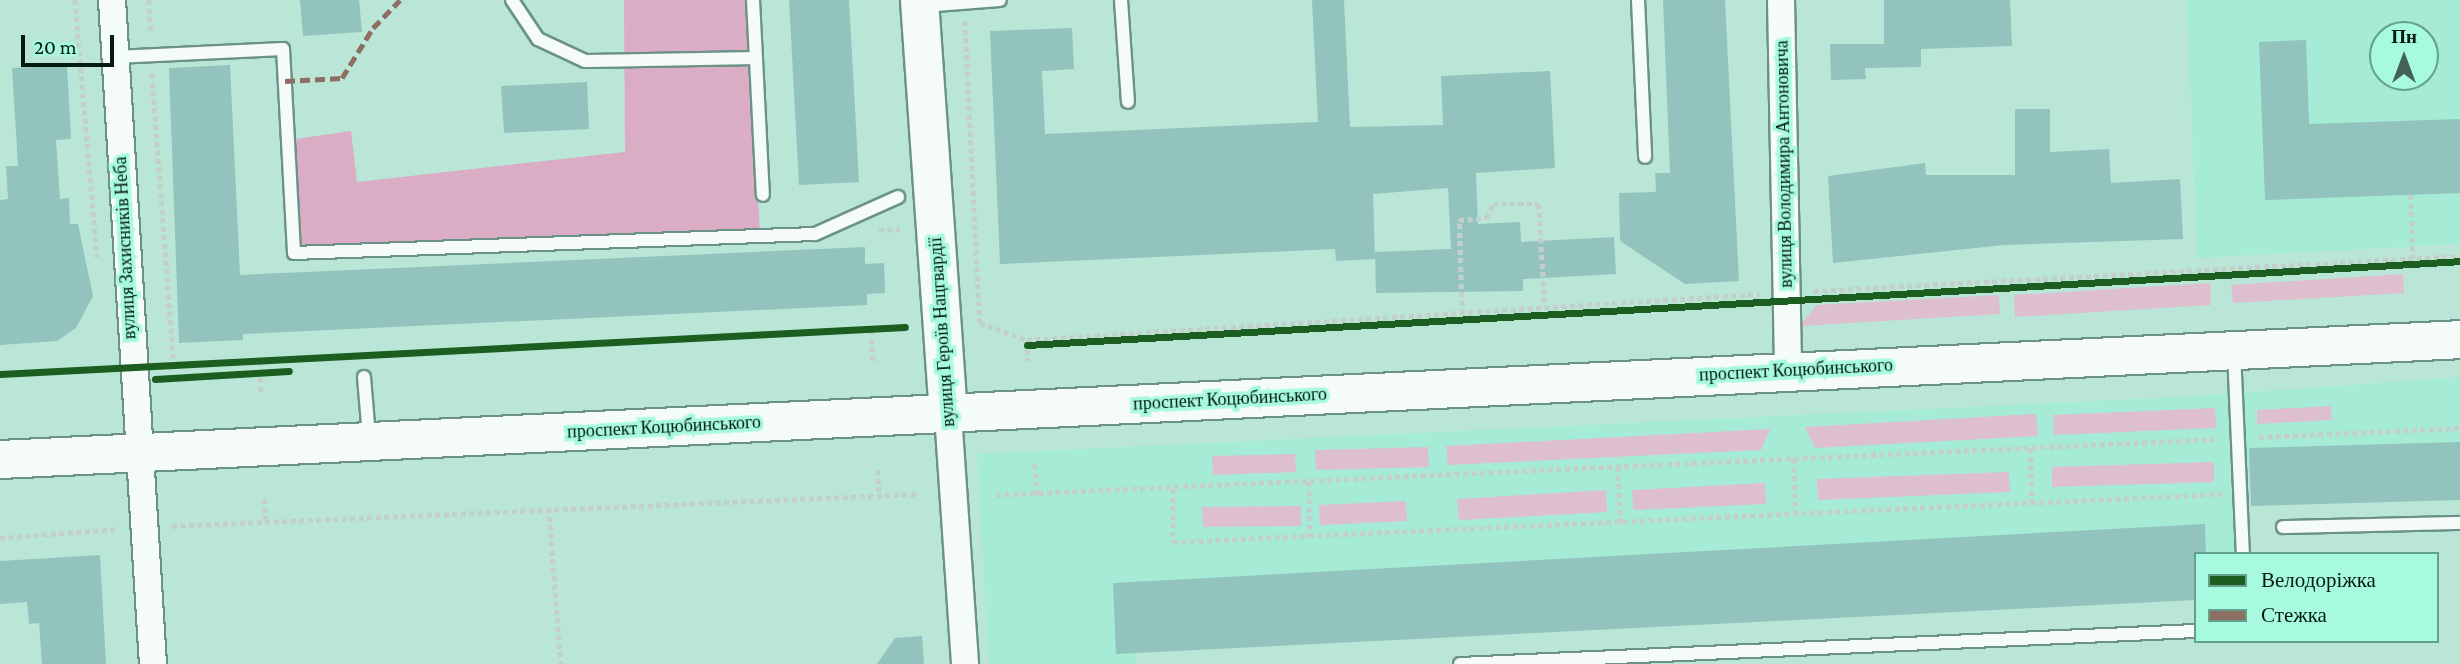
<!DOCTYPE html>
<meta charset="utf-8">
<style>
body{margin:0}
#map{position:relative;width:2460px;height:664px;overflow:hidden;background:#bae6d8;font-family:"Crimson Pro",serif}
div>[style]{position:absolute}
.built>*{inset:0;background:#a5ebd5}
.green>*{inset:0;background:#debfcf}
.forest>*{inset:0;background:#daadc5}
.building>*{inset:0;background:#92c3bc}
.path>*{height:4.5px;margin-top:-2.25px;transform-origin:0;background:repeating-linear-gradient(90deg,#c2cfca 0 5px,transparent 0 8.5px)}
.roads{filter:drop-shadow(2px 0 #6c9287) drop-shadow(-2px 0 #6c9287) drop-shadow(0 2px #6c9287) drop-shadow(0 -2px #6c9287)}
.lane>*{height:12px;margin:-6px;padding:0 6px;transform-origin:6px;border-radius:6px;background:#f5fbf9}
.street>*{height:26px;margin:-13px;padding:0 13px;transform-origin:13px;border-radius:13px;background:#f5fbf9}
.secondary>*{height:37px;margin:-18.5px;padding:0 18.5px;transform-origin:18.5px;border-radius:18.5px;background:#f5fbf9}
.quiet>*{height:5px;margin-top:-2.5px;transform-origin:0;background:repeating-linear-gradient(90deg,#8d6e63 0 10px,transparent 0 15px)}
.cycleway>*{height:7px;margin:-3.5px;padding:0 3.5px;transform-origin:3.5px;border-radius:3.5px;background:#1b5e20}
span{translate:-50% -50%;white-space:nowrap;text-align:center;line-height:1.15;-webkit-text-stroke:7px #a7f9df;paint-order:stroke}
.street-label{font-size:18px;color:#021a13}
.legend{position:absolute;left:2194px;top:552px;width:245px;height:91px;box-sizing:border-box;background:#a7f9df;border:2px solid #65a08d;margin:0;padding:9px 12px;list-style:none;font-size:21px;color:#021a13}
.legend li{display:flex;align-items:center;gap:14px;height:35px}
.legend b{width:35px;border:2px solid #65a08d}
.north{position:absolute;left:2369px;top:21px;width:70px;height:70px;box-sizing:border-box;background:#a7f9df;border:2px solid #65a08d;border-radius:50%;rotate:0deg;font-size:19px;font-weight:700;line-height:28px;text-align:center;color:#021a13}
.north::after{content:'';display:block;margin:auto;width:24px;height:32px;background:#426158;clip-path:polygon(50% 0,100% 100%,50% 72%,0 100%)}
.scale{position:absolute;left:21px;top:35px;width:93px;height:32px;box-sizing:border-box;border:4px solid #021a13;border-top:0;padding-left:9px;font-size:21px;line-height:24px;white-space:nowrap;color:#021a13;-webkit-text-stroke:5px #a7f9df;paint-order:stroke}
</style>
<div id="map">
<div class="built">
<i style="clip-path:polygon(evenodd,2187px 0,2460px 0,2460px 244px,2197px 258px,2187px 0,2383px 35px,2425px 35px,2425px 77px,2383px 77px,2383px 35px)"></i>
<i style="clip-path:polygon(2460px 377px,2460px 472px,2240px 474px,2243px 554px,1135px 618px,1136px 664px,989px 664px,977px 454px,2201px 396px)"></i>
</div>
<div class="green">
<i style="clip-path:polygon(2403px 274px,2404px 293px,2233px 303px,2231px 285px)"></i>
<i style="clip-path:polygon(2210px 283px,2211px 305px,2015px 317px,2014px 295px)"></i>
<i style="clip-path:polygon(1999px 295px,2000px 314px,1799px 326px,1817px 305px)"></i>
<i style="clip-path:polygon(2331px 406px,2332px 420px,2257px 424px,2257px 410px)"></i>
<i style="clip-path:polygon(2215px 408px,2216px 428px,2054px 435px,2053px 415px)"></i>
<i style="clip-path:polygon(2036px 414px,2038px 436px,1815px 448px,1805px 427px)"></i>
<i style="clip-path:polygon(1770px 429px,1761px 450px,1448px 465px,1446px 446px)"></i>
<i style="clip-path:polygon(1428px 447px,1429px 467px,1316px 470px,1315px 450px)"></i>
<i style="clip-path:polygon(1295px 454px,1296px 472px,1213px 475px,1212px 456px)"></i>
<i style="clip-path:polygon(2214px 462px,2214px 482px,2052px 487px,2052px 467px)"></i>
<i style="clip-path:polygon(2009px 472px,2010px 492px,1818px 500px,1817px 479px)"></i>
<i style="clip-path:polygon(1765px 483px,1766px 504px,1633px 510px,1632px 490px)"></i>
<i style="clip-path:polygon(1606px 490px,1607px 512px,1459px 520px,1457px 499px)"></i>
<i style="clip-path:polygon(1406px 501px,1407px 521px,1320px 525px,1319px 505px)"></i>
<i style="clip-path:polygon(1301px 506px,1301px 526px,1203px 527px,1202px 507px)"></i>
</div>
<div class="forest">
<i style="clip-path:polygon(624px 0,748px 0,760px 236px,294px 253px,288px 140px,351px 131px,357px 182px,625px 152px)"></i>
</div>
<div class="building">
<i style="clip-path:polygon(300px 0,359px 0,362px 32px,303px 36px)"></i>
<i style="clip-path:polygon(789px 0,849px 0,859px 182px,799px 185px)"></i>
<i style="clip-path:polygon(1312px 0,1344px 0,1350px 127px,1443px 125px,1441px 76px,1550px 71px,1555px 168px,1476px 173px,1478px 224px,1520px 222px,1521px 242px,1614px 237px,1616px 274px,1523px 279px,1523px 291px,1376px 293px,1375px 252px,1451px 249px,1448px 188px,1373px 194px,1375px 259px,1336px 261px,1335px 249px,1000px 264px,990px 31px,1072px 28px,1074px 69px,1042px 71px,1045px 134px,1318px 122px)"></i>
<i style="clip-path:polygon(1663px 0,1725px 0,1739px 281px,1685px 284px,1620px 241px,1619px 193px,1656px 192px,1655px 173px,1670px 173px)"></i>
<i style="clip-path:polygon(1884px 0,2010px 0,2012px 46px,1921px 49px,1921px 67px,1865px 68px,1866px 79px,1831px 80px,1830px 44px,1884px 44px)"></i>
<i style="clip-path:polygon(2306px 40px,2309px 124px,2460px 119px,2460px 193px,2265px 200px,2259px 42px)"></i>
<i style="clip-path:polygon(67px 65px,71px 139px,56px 140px,60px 199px,69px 198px,70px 224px,78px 224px,93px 296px,76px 328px,57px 341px,0 345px,0 200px,8px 199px,6px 166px,18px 166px,12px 68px)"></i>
<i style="clip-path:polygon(230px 65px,240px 275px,865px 247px,865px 264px,884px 263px,885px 293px,867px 294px,867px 305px,243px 334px,243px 340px,179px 343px,169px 68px)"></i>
<i style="clip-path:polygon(587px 82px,589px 129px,504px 133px,501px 86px)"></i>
<i style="clip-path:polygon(2015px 109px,2050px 109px,2050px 152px,2109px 149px,2111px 183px,2180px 179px,2183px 239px,2004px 245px,1833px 263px,1828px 176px,1925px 163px,1926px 175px,2015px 175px)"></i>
<i style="clip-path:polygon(2460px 442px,2460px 500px,2251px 506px,2249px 448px)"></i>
<i style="clip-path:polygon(2205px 524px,2206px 554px,2196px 554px,2196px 600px,1116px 654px,1113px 583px)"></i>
<i style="clip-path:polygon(100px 555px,106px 664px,42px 664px,39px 623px,29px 624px,27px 602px,0 604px,0 561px)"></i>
<i style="clip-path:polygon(922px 636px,924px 664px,877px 664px,895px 638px)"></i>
</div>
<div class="path">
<i style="left:75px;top:0;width:258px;rotate:85.1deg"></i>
<i style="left:149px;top:0;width:34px;rotate:87deg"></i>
<i style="left:965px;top:21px;width:302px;rotate:87.2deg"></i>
<i style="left:980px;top:323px;width:50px;rotate:19.9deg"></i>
<i style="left:1027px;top:340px;width:734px;rotate:-3.59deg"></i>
<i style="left:152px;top:74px;width:291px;rotate:85.7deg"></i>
<i style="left:2411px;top:195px;width:63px;rotate:88.2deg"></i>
<i style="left:879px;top:230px;width:21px;rotate:-3deg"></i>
<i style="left:1814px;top:291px;width:647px;rotate:-3.1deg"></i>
<i style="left:1462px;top:314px;width:94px;rotate:-91.8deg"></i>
<i style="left:1459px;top:220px;width:28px;rotate:-4deg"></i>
<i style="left:1487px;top:218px;width:15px;rotate:-67deg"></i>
<i style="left:1493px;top:204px;width:46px"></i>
<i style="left:1539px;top:204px;width:103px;rotate:86.7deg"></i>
<i style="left:871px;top:330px;width:31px;rotate:86deg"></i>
<i style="left:1027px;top:341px;width:20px;rotate:87deg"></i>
<i style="left:368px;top:355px;width:538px;rotate:-2.98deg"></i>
<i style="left:260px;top:361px;width:33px;rotate:88deg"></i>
<i style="left:162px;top:365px;width:194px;rotate:-2.7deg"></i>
<i style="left:0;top:374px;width:107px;rotate:-2.7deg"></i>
<i style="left:2259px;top:437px;width:201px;rotate:-2.6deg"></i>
<i style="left:2031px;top:448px;width:54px;rotate:88.9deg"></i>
<i style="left:1794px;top:459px;width:55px;rotate:87.9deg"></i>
<i style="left:1035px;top:464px;width:31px;rotate:86deg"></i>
<i style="left:1618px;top:467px;width:57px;rotate:87deg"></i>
<i style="left:878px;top:470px;width:24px;rotate:88deg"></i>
<i style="left:1309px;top:482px;width:55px;rotate:89deg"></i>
<i style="left:1173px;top:489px;width:53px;rotate:90deg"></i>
<i style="left:1173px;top:542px;width:1050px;rotate:-2.62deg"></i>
<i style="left:996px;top:495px;width:1224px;rotate:-2.62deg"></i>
<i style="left:265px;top:499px;width:22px;rotate:87deg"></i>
<i style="left:549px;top:508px;width:156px;rotate:85.6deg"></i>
<i style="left:172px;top:526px;width:746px;rotate:-2.46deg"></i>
<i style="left:0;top:538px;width:118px;rotate:-4.4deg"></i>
</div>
<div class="roads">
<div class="lane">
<i style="left:512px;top:0;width:47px;rotate:56.3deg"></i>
<i style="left:538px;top:39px;width:52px;rotate:25.1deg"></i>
<i style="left:585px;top:61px;width:171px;rotate:-1deg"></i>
<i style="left:753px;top:0;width:195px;rotate:87.1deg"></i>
<i style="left:1121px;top:0;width:102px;rotate:86.1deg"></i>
<i style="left:1638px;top:0;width:157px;rotate:87.4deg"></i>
<i style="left:923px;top:6px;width:77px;rotate:-4.5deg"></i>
<i style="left:115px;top:57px;width:168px;rotate:-2.7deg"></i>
<i style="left:283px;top:49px;width:204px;rotate:86.9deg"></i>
<i style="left:294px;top:253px;width:521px;rotate:-2.09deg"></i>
<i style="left:815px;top:234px;width:91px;rotate:-24deg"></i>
<i style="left:2234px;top:351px;width:203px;rotate:87.5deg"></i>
<i style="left:364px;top:377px;width:60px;rotate:85.2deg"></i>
<i style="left:2283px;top:527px;width:177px;rotate:-1.3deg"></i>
<i style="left:1460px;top:664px;width:737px;rotate:-2.57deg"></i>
</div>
<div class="street">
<i style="left:112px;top:0;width:665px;rotate:86.47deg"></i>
<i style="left:1781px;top:0;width:370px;rotate:88.9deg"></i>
<i style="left:948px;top:414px;width:251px;rotate:86.1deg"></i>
</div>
<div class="secondary">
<i style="left:919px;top:0;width:415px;rotate:86deg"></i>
<i style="left:0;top:459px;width:2463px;rotate:-2.79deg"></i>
</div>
</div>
<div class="quiet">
<i style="left:285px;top:81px;width:57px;rotate:-3deg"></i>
<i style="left:342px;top:78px;width:59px;rotate:-58.2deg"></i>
<i style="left:373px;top:28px;width:39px;rotate:-46deg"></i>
</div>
<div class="cycleway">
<i style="left:1027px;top:345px;width:1435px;rotate:-3.35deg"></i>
<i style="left:0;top:374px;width:906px;rotate:-2.97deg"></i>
<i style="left:155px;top:379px;width:134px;rotate:-3.4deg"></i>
</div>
<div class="street-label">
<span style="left:1784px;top:164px;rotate:-91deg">вулиця Володимира Антоновича</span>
<span style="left:125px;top:248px;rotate:-93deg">вулиця Захисників Неба</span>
<span style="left:942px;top:332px;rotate:-94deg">вулиця Героїв Нацгвардії</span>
<span style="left:1796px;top:370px;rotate:-3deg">проспект Коцюбинського</span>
<span style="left:1230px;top:399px;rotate:-3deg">проспект Коцюбинського</span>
<span style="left:664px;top:427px;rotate:-3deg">проспект Коцюбинського</span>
</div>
<ul class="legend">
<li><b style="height:9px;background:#1b5e20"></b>Велодоріжка</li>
<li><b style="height:9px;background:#8d6e63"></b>Стежка</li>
</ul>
<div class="north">Пн</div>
<div class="scale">20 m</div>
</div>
